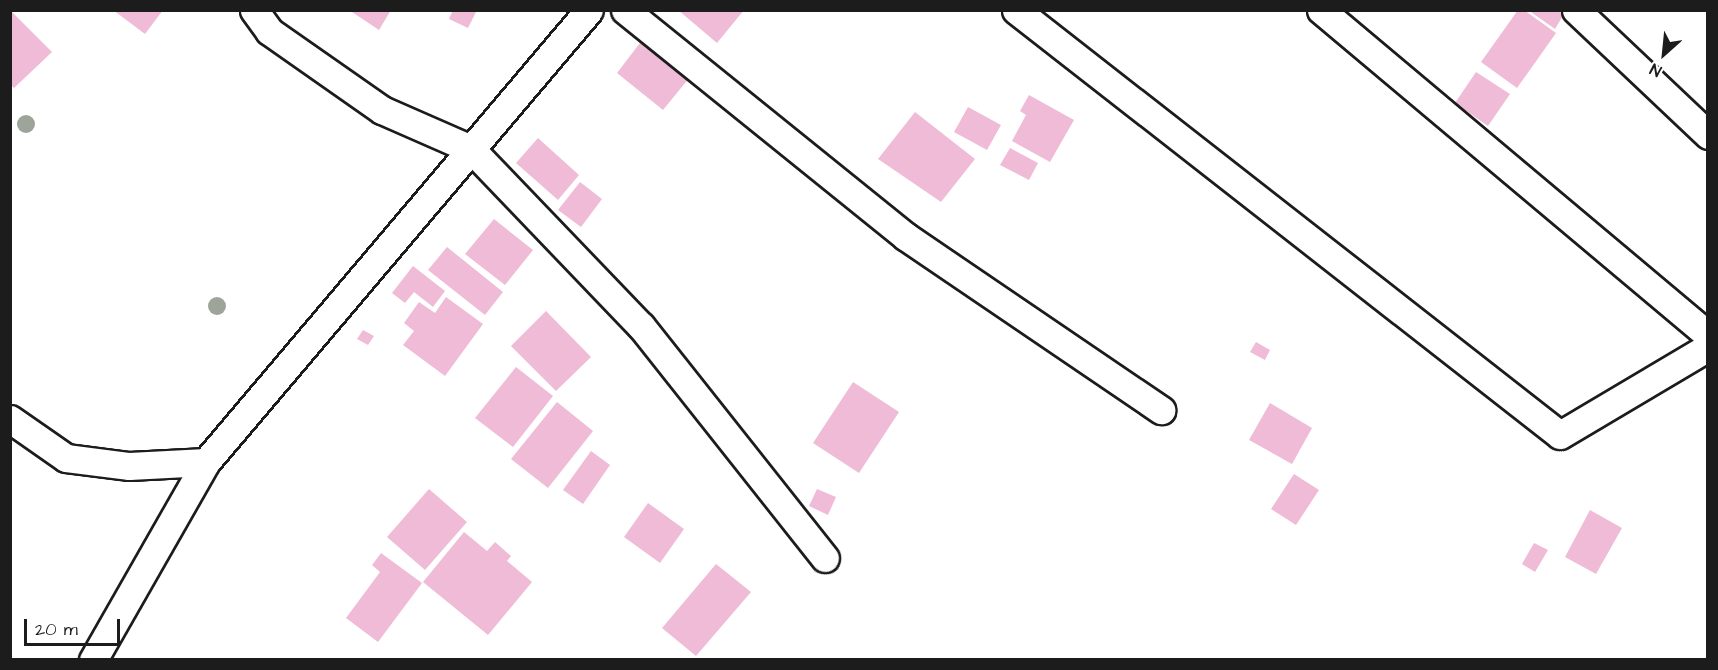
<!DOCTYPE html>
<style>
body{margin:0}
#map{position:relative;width:1718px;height:670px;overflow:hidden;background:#fff;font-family:"Architects Daughter",sans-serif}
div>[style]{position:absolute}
.building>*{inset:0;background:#efbbd7}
.roads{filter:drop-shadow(2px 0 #1c1c1c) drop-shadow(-2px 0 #1c1c1c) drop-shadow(0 2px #1c1c1c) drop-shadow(0 -2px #1c1c1c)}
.minor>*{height:27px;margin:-13.5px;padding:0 13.5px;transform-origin:13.5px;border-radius:13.5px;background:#fff}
.trees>*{width:18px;height:18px;margin:-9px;border-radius:50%;background:#9da499}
span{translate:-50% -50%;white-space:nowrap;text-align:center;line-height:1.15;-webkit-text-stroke:4.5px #fff;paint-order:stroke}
.frame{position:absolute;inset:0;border:12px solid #1c1c1c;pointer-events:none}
.north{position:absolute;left:1634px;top:24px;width:60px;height:60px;-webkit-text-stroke:4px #fff;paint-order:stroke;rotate:207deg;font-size:16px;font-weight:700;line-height:24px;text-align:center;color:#1c1c1c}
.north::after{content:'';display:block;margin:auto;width:21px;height:27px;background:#1c1c1c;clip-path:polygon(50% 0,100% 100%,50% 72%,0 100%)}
.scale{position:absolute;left:24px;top:619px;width:96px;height:27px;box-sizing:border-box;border:3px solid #1c1c1c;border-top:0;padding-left:8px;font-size:18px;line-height:21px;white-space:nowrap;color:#1c1c1c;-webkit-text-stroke:4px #fff;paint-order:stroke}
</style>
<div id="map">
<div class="building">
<i style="clip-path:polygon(10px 10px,52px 52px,14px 88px,10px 84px)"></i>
<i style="clip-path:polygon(113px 10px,163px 10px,145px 34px)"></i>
<i style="clip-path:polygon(349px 10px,391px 10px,379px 30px)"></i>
<i style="clip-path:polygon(453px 10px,477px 10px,468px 28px,449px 19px)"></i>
<i style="clip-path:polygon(678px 10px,744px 10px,717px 43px)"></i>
<i style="clip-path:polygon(1518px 10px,1524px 10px,1556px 33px,1517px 88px,1481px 62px)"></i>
<i style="clip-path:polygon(1528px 10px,1559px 10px,1564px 14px,1555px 29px)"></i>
<i style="clip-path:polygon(643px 39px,690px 77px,663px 110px,617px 73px)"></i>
<i style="clip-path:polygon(1476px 72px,1510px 94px,1488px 126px,1455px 103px)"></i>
<i style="clip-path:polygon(1029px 95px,1074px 120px,1050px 162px,1012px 141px,1026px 115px,1020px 111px)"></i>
<i style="clip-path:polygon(968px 107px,1001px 125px,987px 150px,954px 132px)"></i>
<i style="clip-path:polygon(915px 112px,975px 159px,941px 202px,878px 159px)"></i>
<i style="clip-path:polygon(538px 138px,579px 175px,558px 200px,516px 163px)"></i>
<i style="clip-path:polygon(1010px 148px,1038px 163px,1029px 180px,1000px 165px)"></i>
<i style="clip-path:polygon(580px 182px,602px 199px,581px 227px,558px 210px)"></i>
<i style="clip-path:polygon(494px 219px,533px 250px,505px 285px,465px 254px)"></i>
<i style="clip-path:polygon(447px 247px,503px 292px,485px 315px,428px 270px)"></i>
<i style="clip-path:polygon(413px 266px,445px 291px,433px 307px,414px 292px,405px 303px,392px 293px)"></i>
<i style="clip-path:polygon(446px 297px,483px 324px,445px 376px,403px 345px,414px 331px,404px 323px,419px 302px,435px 313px)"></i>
<i style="clip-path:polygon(546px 311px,591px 357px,556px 391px,511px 346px)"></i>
<i style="clip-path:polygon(363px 330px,374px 336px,368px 345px,357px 339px)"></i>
<i style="clip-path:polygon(1256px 342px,1270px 350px,1265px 360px,1250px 352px)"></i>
<i style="clip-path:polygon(516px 367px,553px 396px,513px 447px,475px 418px)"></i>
<i style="clip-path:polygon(853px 382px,899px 412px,859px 473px,813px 443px)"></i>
<i style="clip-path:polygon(557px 402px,593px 431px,548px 488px,511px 459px)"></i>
<i style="clip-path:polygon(1270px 403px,1312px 428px,1292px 464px,1249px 440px)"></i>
<i style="clip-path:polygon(591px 451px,610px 465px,583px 504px,563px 490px)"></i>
<i style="clip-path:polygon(1294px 474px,1319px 490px,1296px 525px,1271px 509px)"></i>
<i style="clip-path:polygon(429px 489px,467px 522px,425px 570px,387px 537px)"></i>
<i style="clip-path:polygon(817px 489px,836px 497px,828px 515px,809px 506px)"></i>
<i style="clip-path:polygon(648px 503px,684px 529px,660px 563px,624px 537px)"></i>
<i style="clip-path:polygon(1590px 510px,1622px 528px,1596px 574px,1565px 557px)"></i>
<i style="clip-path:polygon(464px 532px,487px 551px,495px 542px,511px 556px,507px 561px,532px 582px,488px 635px,423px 582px)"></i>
<i style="clip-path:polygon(1534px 543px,1548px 550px,1535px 572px,1522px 564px)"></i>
<i style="clip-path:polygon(381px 553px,422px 583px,378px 642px,346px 618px,380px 572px,372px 565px)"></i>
<i style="clip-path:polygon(716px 564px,751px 592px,696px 656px,662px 628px)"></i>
</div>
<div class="roads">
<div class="minor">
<i style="left:254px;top:10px;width:26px;rotate:54deg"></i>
<i style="left:269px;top:31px;width:138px;rotate:35deg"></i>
<i style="left:382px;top:110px;width:97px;rotate:23.7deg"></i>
<i style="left:471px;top:149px;width:245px;rotate:46.2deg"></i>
<i style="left:641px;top:326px;width:296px;rotate:51.6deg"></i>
<i style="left:625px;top:10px;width:360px;rotate:38.9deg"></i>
<i style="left:905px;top:236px;width:310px;rotate:34.2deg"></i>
<i style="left:1016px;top:10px;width:690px;rotate:38deg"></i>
<i style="left:1560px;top:435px;width:172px;rotate:-30.7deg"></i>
<i style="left:1321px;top:10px;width:505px;rotate:40.02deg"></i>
<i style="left:1576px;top:10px;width:182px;rotate:43.4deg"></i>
<i style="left:10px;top:419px;width:68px;rotate:34.9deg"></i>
<i style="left:66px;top:458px;width:64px;rotate:7.2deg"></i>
<i style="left:129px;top:466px;width:77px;rotate:-3deg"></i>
<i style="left:93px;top:660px;width:228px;rotate:-60.3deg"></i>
<i style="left:206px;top:462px;width:592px;rotate:-49.72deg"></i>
</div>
</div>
<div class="trees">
<i style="left:26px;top:124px"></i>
<i style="left:217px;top:306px"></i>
</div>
<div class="frame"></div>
<div class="north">N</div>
<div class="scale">20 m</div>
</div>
